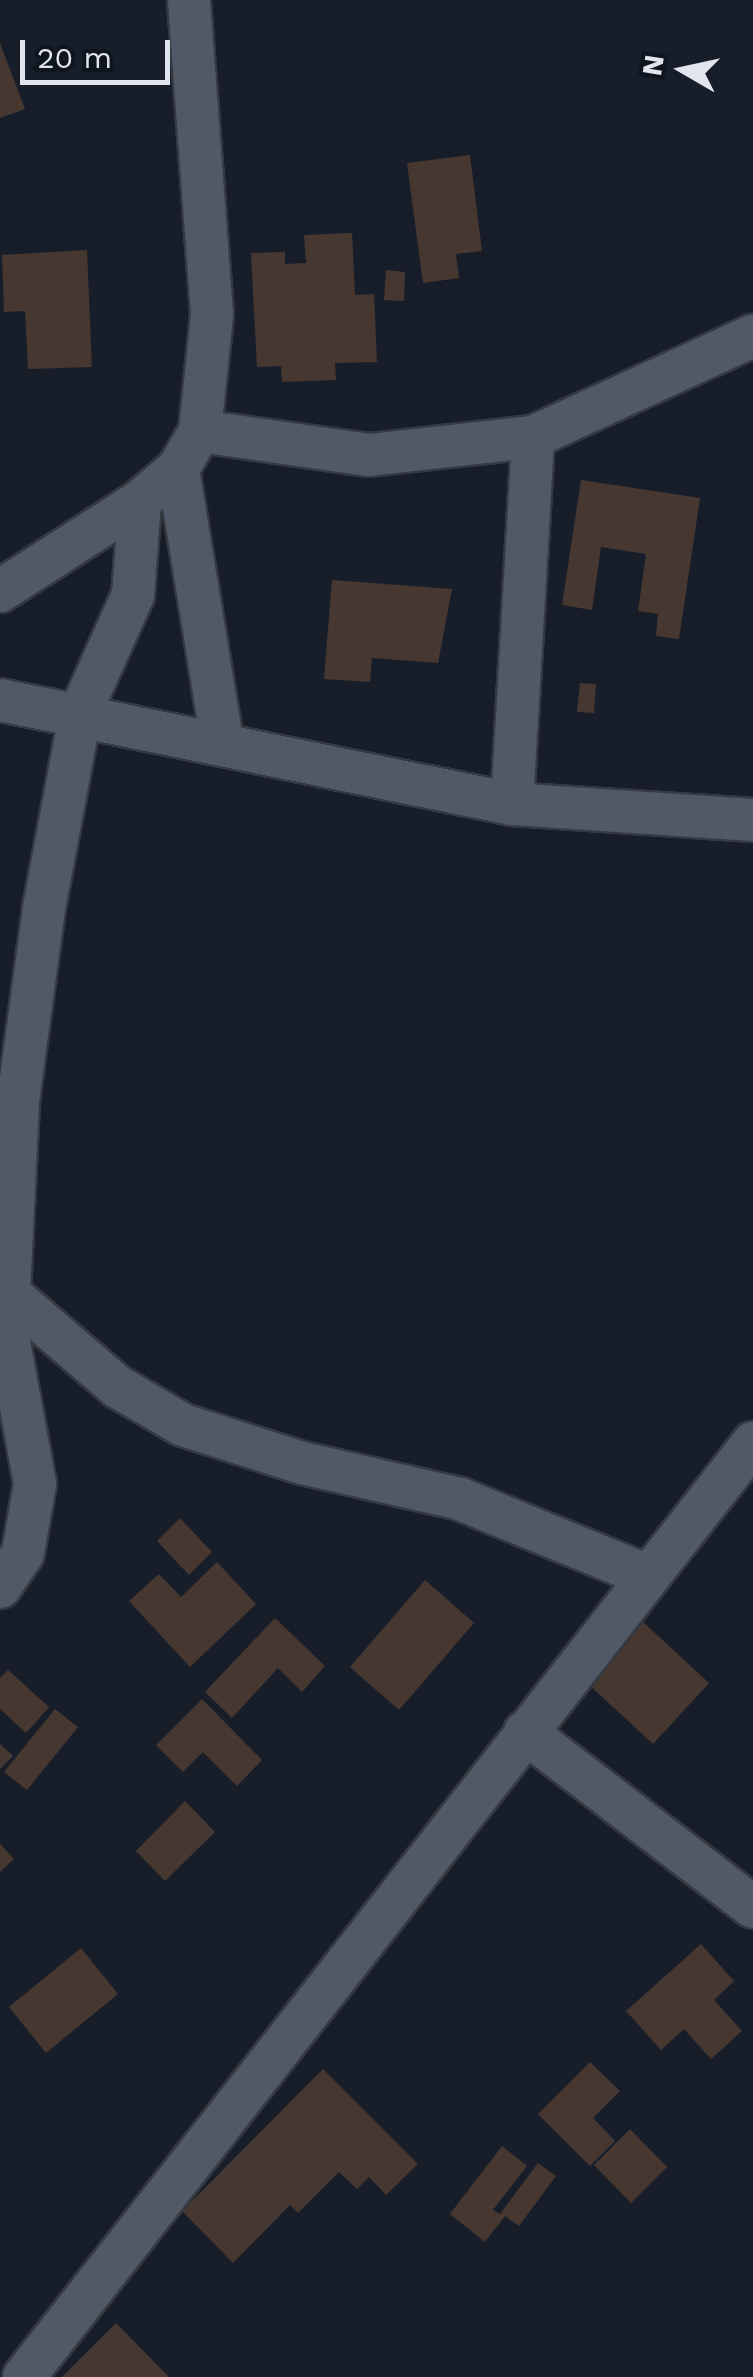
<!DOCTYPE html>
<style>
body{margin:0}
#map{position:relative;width:753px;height:2377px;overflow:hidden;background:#181e29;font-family:"Work Sans",sans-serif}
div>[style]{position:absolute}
.building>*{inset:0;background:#463831}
.roads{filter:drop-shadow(2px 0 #353941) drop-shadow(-2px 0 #353941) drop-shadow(0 2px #353941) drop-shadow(0 -2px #353941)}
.street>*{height:42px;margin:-21px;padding:0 21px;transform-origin:21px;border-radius:21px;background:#525966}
span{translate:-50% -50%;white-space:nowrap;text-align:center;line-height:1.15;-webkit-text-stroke:10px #0f151f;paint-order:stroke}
.north{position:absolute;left:633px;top:20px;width:100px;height:100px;-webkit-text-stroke:8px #0f151f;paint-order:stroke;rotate:279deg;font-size:28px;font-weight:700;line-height:40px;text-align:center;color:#e1e5ed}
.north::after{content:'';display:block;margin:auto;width:35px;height:45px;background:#e1e5ed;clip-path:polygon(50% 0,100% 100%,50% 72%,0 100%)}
.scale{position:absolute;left:20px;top:40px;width:150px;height:45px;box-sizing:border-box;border:5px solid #e1e5ed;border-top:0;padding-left:12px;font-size:30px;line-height:35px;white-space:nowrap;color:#e1e5ed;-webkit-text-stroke:8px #0f151f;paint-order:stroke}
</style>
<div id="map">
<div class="building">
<i style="clip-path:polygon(0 43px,25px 109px,0 118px)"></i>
<i style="clip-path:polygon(470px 155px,482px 251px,456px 254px,459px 278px,423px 283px,407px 163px)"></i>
<i style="clip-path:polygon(352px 233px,355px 295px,374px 294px,377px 362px,335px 363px,336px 380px,282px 382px,281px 366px,257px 367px,251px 253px,285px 252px,285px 264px,306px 263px,304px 235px)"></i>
<i style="clip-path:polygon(87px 250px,92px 367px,28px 369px,25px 311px,4px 312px,2px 255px)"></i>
<i style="clip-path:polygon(386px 270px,405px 272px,404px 301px,384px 300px)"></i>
<i style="clip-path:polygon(581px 480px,700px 498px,679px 639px,656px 636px,658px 614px,638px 611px,646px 554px,601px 547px,592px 610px,562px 605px)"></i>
<i style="clip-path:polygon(332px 580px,452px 589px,438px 663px,372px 658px,370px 682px,324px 679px)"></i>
<i style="clip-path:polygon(580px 683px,596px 684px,594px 713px,577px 712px)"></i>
<i style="clip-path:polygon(180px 1518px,212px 1552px,189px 1575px,157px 1541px)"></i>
<i style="clip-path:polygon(217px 1562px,256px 1604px,190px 1667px,129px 1601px,159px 1574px,181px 1597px)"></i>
<i style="clip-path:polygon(425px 1580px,474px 1623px,399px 1710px,350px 1667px)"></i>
<i style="clip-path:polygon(275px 1618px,325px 1666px,302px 1692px,278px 1668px,232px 1718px,205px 1692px)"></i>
<i style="clip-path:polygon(641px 1620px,709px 1683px,653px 1744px,586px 1682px)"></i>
<i style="clip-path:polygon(8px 1670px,49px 1707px,26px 1733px,0 1709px,0 1678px)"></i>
<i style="clip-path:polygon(202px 1699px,262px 1760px,237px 1786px,203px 1752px,183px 1772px,156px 1745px)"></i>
<i style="clip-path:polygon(55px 1709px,78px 1727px,27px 1790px,4px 1772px)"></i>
<i style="clip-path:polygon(0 1744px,13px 1756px,0 1769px)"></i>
<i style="clip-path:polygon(185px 1801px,215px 1832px,165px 1881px,136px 1851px)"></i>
<i style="clip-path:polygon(0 1844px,14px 1859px,0 1872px)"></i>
<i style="clip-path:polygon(701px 1944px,734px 1981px,714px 2000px,742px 2031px,711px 2059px,684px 2029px,661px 2050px,626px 2011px)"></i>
<i style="clip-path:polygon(81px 1948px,118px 1994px,46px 2053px,9px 2007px)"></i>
<i style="clip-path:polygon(590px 2062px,620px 2091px,593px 2118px,615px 2141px,590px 2166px,538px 2114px)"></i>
<i style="clip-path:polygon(323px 2069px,418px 2164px,386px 2195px,369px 2177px,357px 2189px,339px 2172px,298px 2213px,290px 2205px,233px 2263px,182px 2211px)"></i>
<i style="clip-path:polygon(630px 2129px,667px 2167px,631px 2203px,594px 2165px)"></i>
<i style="clip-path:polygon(502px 2146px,527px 2166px,493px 2210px,500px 2214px,538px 2163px,556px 2176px,519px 2226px,505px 2216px,485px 2242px,450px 2214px)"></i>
<i style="clip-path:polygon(116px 2323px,169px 2377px,62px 2377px)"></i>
</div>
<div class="roads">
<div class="street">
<i style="left:200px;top:431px;width:171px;rotate:8.1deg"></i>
<i style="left:369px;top:455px;width:165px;rotate:-6.3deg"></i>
<i style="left:533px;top:437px;width:242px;rotate:-24.7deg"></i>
<i style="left:178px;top:469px;width:276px;rotate:80.8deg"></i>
<i style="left:0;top:591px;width:166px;rotate:-32.7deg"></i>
<i style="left:140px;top:501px;width:50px;rotate:-40.1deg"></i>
<i style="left:178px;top:469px;width:44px;rotate:-59.9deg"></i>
<i style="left:200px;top:431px;width:118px;rotate:-84.1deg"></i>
<i style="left:212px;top:314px;width:315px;rotate:-94.2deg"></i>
<i style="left:0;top:700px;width:522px;rotate:11.48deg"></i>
<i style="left:512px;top:804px;width:242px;rotate:3.8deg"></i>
<i style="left:512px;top:804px;width:368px;rotate:-86.7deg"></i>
<i style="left:0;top:1286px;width:155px;rotate:40.6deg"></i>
<i style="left:118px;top:1387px;width:75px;rotate:30.3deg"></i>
<i style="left:183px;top:1425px;width:125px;rotate:17.7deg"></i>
<i style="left:302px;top:1463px;width:162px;rotate:12.8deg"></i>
<i style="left:460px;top:1499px;width:203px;rotate:22.3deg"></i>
<i style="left:0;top:1293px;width:194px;rotate:79.6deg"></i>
<i style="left:35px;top:1484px;width:70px;rotate:99.9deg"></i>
<i style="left:23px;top:1553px;width:41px;rotate:124.1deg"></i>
<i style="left:9px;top:1294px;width:193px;rotate:-87.3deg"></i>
<i style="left:18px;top:1101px;width:195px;rotate:-82.3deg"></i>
<i style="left:44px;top:908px;width:200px;rotate:-79.4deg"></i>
<i style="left:81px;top:711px;width:127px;rotate:-65.9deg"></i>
<i style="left:133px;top:595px;width:94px;rotate:-85.7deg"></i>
<i style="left:525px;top:1732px;width:287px;rotate:37.5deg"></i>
<i style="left:24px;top:2377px;width:1185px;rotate:-52.03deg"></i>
</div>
</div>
<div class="north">N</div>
<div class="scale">20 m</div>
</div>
